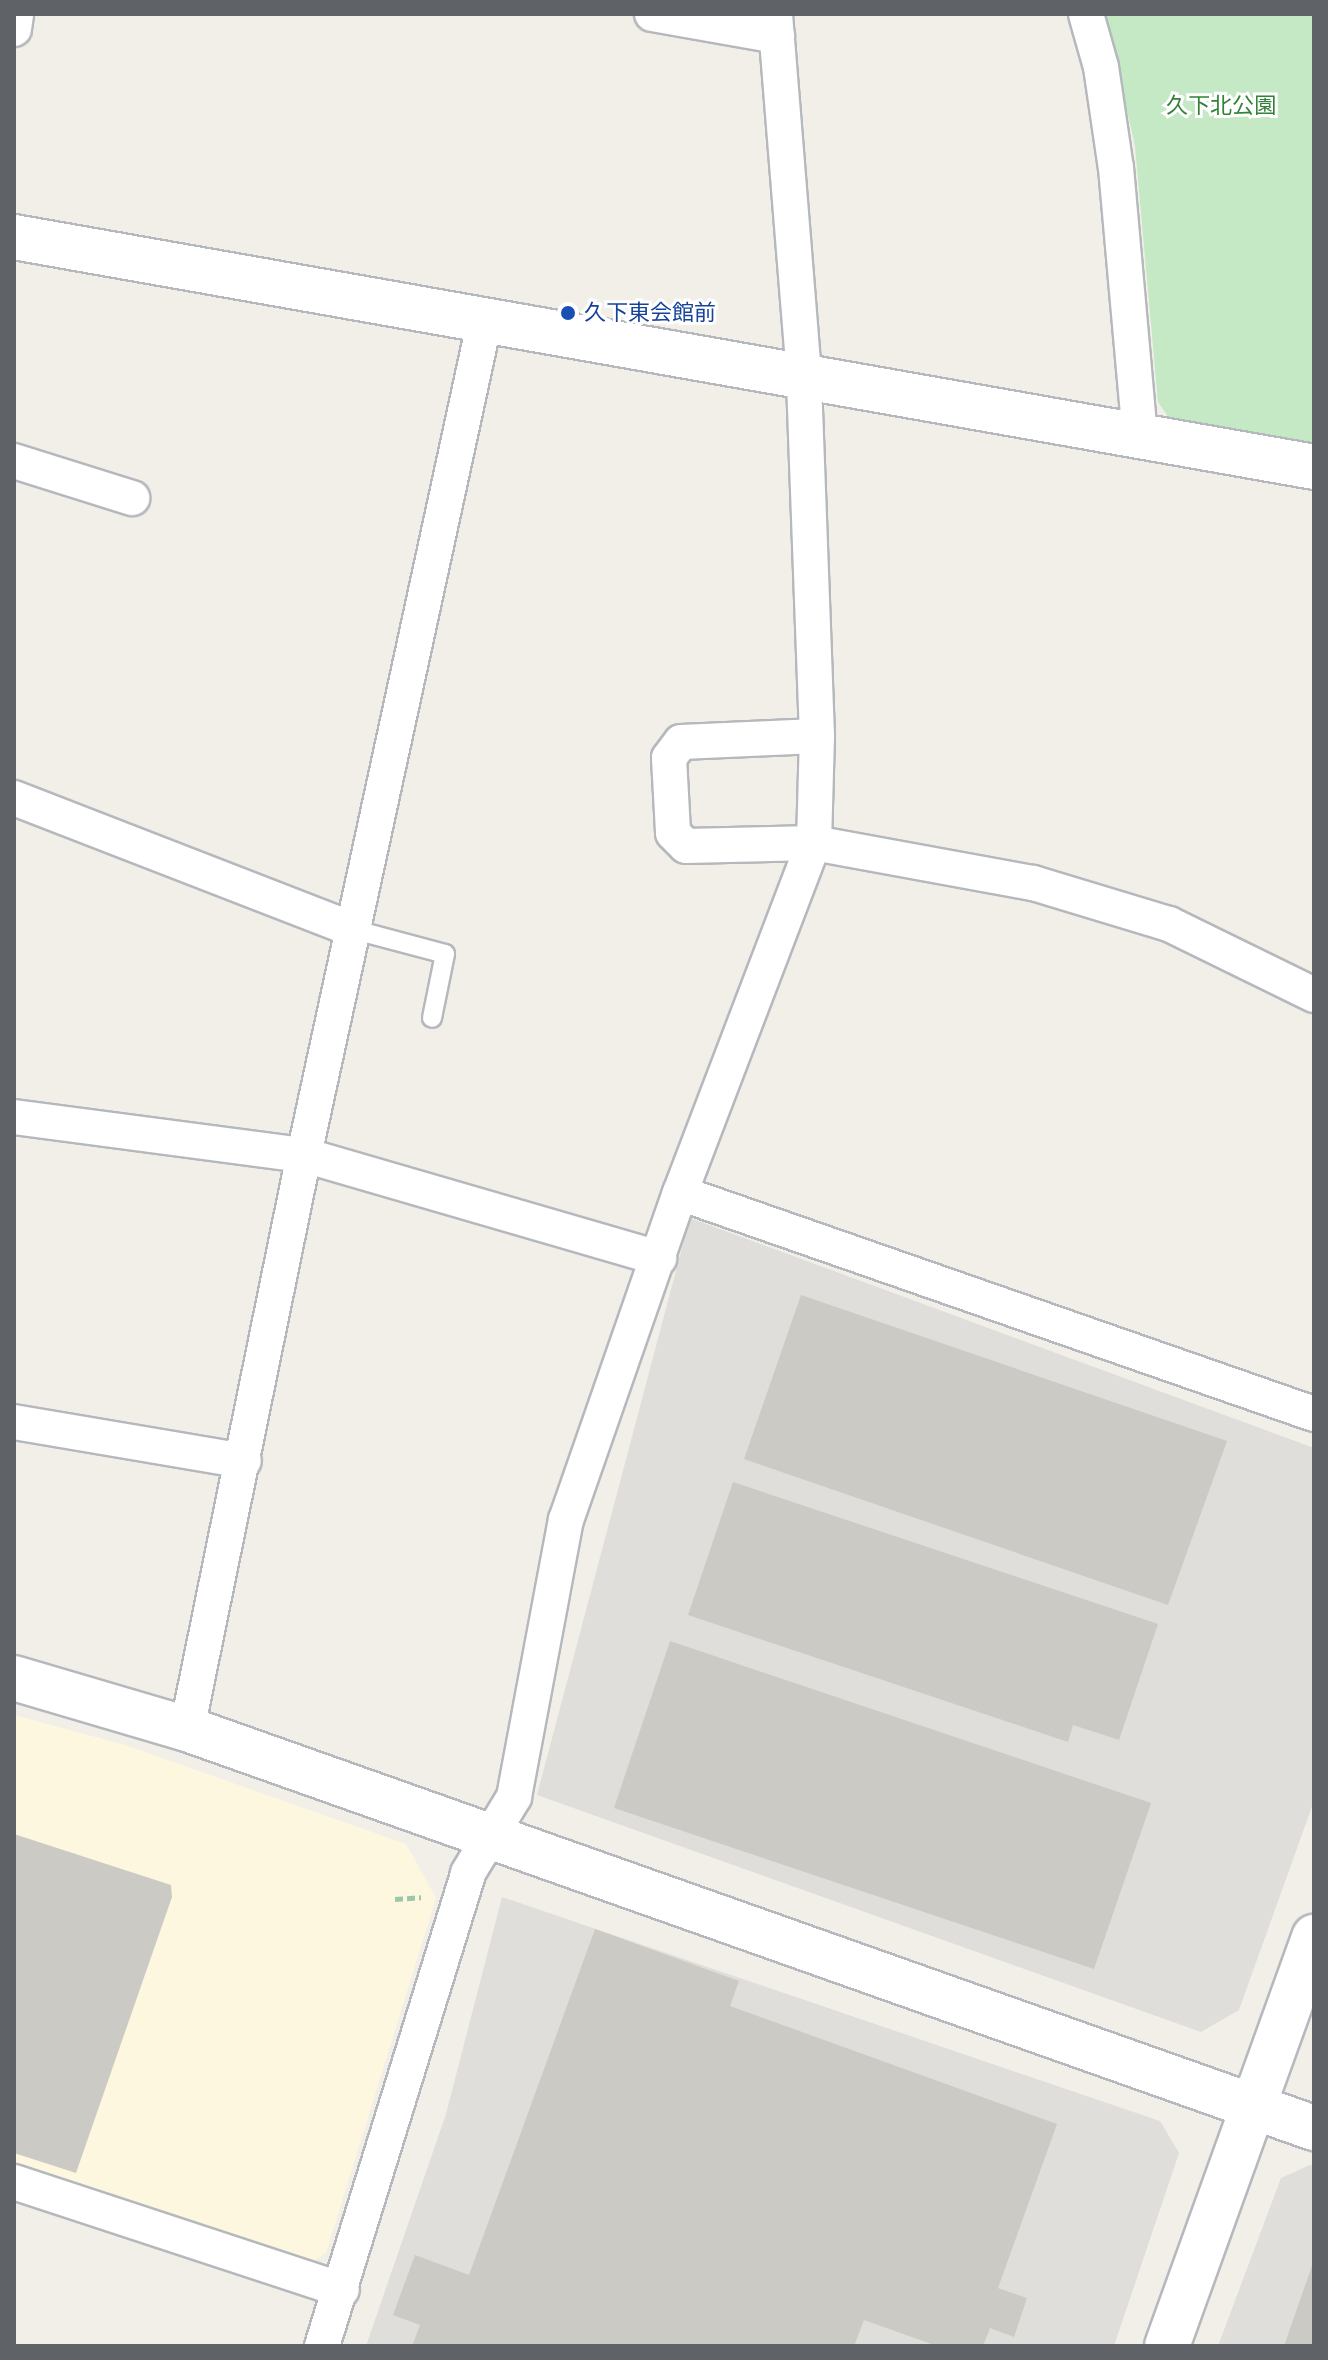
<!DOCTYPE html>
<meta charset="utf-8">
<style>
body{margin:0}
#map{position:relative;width:1328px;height:2360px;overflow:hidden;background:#f1efe8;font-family:Mulish,"Noto Sans JP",sans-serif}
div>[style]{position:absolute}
.commercial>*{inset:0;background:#fef7e0}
.industrial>*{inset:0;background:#e0deda}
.green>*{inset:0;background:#c5e8c5}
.building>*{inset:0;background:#cccac5}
.path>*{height:5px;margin-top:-2.5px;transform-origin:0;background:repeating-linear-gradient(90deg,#9cc7a9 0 8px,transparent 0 12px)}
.roads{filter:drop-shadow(2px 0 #b5b8bc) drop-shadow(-2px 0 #b5b8bc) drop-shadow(0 2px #b5b8bc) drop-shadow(0 -2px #b5b8bc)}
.lane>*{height:18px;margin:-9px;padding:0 9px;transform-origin:9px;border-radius:9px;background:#fff}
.street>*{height:34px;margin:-17px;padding:0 17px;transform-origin:17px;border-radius:17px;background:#fff}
.secondary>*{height:44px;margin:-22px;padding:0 22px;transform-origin:22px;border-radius:22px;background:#fff}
.dots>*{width:22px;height:22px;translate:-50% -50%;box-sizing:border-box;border:4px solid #fff;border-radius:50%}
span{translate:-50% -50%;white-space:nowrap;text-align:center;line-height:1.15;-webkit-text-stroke:6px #fff;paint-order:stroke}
.park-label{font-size:22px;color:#348238}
.transit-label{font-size:22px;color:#164399}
.left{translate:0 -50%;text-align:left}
.frame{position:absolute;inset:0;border:16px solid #5f6368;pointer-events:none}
</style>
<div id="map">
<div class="commercial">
<i style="clip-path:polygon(14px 1715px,125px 1745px,406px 1844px,436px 1898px,326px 2253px,310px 2263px,14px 2162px)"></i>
</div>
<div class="industrial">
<i style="clip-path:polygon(690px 1218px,1314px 1448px,1314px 1801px,1239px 2010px,1201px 2032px,537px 1795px)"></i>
<i style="clip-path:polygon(502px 1897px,1160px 2121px,1179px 2153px,1114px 2346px,366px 2346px,446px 2114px)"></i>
<i style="clip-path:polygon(1310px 2165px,1314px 2166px,1314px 2346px,1218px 2346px,1281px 2178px)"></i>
</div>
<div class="green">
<i style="clip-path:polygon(1105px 14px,1314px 14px,1314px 444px,1169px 418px,1158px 402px,1135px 146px)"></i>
</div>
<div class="building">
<i style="clip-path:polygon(801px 1295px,1227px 1441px,1168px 1605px,744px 1459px)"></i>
<i style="clip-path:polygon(733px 1482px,1158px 1624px,1119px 1740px,1073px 1725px,1068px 1742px,688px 1615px)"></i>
<i style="clip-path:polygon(670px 1641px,1151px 1803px,1094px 1969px,614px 1808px)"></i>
<i style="clip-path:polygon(14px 1834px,171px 1885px,172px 1897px,76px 2173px,14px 2153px)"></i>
<i style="clip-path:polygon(595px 1929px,739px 1981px,730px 2006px,1057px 2124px,998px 2288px,1027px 2298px,1014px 2337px,990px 2328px,983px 2346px,937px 2346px,864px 2320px,854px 2346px,412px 2346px,420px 2325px,393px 2315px,415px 2255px,469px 2275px)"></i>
<i style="clip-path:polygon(1314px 2260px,1314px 2346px,1284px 2346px)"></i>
</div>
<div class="path">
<i style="left:395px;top:1899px;width:26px;rotate:-4deg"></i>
</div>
<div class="roads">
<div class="lane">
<i style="left:355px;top:930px;width:93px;rotate:14.9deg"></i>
<i style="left:445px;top:954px;width:65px;rotate:101.5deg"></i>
</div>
<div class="street">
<i style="left:652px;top:14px;width:127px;rotate:10deg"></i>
<i style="left:1086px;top:14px;width:55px;rotate:74.2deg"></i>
<i style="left:1101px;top:67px;width:102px;rotate:81.6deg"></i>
<i style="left:1116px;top:168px;width:270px;rotate:84.9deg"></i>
<i style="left:14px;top:29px;width:15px;rotate:-82deg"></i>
<i style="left:14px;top:461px;width:124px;rotate:17.4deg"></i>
<i style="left:817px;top:736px;width:136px;rotate:177.5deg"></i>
<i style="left:681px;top:742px;width:20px;rotate:127deg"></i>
<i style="left:669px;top:758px;width:75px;rotate:86.9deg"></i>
<i style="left:673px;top:833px;width:18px;rotate:45deg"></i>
<i style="left:686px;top:846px;width:128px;rotate:-1.3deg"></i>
<i style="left:814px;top:843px;width:223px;rotate:10.4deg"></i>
<i style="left:1033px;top:883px;width:142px;rotate:16.8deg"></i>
<i style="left:1169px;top:924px;width:161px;rotate:26.1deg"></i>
<i style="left:14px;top:798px;width:366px;rotate:21.2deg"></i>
<i style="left:14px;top:1117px;width:292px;rotate:7.5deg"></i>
<i style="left:304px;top:1155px;width:370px;rotate:16.2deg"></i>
<i style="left:680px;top:1193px;width:671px;rotate:19.22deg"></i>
<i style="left:14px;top:1422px;width:233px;rotate:9.6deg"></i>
<i style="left:187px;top:1729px;width:586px;rotate:-78.48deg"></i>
<i style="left:304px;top:1155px;width:855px;rotate:-77.78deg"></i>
<i style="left:14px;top:2182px;width:345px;rotate:18.2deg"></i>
<i style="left:322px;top:2346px;width:495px;rotate:-72.8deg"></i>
<i style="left:468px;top:1873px;width:89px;rotate:-58.8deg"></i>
<i style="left:514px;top:1797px;width:282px;rotate:-79.4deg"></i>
<i style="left:566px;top:1520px;width:346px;rotate:-70.8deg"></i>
<i style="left:680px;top:1193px;width:375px;rotate:-69.1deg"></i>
<i style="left:814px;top:843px;width:107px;rotate:-88.4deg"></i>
<i style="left:817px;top:736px;width:361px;rotate:-92.1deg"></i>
<i style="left:804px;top:375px;width:362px;rotate:-94.6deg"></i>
</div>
<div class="secondary">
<i style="left:14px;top:237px;width:1320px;rotate:10.03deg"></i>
<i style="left:14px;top:1678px;width:180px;rotate:16.4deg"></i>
<i style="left:187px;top:1729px;width:1196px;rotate:19.5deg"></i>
<i style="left:1167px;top:2346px;width:435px;rotate:-70.2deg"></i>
</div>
</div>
<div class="dots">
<i style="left:568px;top:313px;background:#1a4fb4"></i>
</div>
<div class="park-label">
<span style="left:1221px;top:106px">久下北公園</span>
</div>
<div class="transit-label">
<span class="left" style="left:584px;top:313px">久下東会館前</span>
</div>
<div class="frame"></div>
</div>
